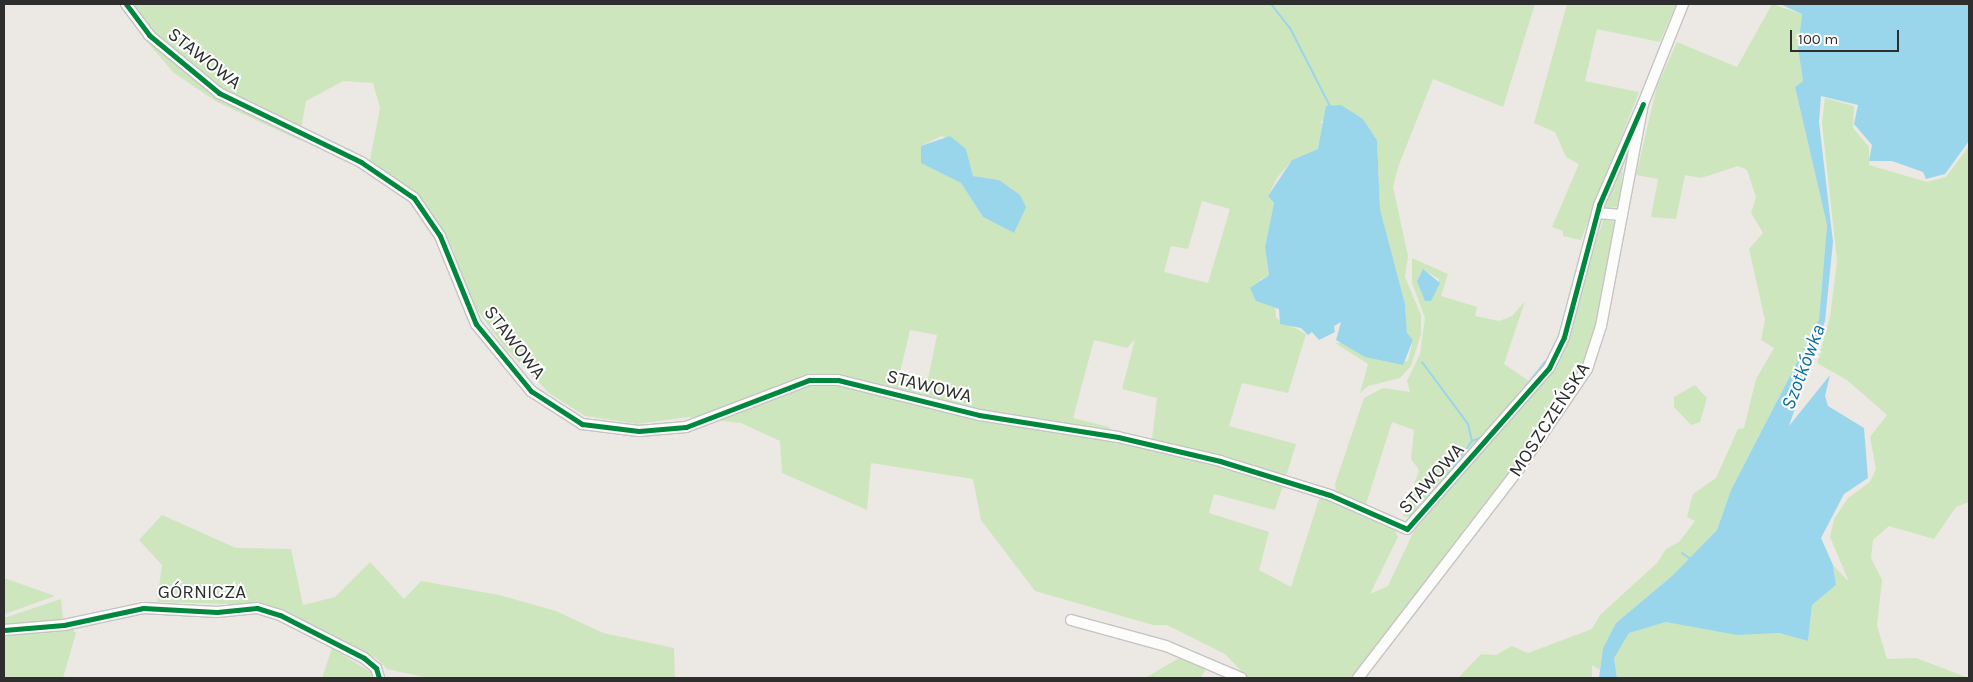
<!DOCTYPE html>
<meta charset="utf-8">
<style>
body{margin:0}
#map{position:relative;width:1973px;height:682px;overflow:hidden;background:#ece8e4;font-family:Karla,sans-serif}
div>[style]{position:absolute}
.green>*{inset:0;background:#cee6be}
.water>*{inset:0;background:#99d6ec}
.stream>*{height:2px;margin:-1px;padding:0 1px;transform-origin:1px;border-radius:1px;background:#99d6ec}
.roads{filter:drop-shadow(1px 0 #c5c4c5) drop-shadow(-1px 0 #c5c4c5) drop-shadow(0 1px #c5c4c5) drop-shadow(0 -1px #c5c4c5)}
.minor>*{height:10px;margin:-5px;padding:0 5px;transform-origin:5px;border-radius:5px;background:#fcfcfb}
.cycleway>*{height:5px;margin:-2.5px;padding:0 2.5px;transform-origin:2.5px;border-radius:2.5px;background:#00873e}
span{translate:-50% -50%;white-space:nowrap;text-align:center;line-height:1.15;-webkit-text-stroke:4px #fff;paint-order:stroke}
.street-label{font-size:19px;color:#2e2e2e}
.water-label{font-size:20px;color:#0d6fa3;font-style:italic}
.frame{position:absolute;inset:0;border:5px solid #2e2e2e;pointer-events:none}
.scale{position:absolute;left:1790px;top:30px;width:109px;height:22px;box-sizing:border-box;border:2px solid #2e2e2e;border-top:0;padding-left:6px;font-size:15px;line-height:18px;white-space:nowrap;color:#2e2e2e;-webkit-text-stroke:4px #fff;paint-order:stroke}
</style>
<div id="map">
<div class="green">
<i style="clip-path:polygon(evenodd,131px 4px,1535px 4px,1503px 107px,1433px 79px,1398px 167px,1393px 187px,1408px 256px,1405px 277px,1421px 315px,1421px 334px,1411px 366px,1400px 378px,1368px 386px,1360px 393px,1368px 364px,1335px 343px,1346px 343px,1365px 357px,1408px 361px,1413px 340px,1407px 333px,1405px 304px,1380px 209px,1377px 140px,1363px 119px,1321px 121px,1324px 128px,1318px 149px,1292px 160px,1277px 178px,1268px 196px,1274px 203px,1265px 247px,1269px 275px,1260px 280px,1256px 301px,1275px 305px,1276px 318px,1306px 334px,1288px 393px,1242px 383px,1229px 426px,1296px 444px,1286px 476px,1152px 439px,1157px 398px,1122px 389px,1135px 339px,1127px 348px,1094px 340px,1073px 418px,1109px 427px,1115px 439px,1284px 482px,1275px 510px,1214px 494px,1209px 513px,1269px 532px,1259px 570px,1291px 587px,1320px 496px,1395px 531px,1398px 537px,1370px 594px,1388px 586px,1413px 533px,1555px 363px,1604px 218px,1614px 222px,1614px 228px,1597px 324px,1586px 357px,1554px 412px,1352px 678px,1248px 678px,1225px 654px,1167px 625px,1153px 625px,1035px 591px,981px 520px,973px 479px,871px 463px,867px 510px,782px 473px,780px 441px,741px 423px,688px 417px,637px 424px,585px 416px,549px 393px,504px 347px,468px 297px,453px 249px,431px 212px,414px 194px,369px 165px,380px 108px,373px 83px,343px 81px,306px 101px,299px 140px,217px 102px,174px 73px,142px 36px,142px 19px,131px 4px,942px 136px,966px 149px,973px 176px,999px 180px,1014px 233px,983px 217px,961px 183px,921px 146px,942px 136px,131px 4px,1202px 201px,1230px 209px,1208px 283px,1164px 272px,1171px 246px,1188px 249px,1202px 201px,131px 4px,910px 330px,937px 335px,928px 379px,900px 372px,910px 330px)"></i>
<i style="clip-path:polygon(1567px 4px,1676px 4px,1660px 42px,1597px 29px,1585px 81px,1639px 92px,1581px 240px,1563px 236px,1563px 231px,1552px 227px,1579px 164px,1566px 157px,1555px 132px,1534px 123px)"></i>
<i style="clip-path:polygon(1772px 4px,1802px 14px,1798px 48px,1803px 81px,1795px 87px,1827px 225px,1819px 320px,1731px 490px,1717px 530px,1672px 576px,1616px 623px,1603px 648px,1600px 670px,1592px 665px,1592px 678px,1458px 678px,1481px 654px,1496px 655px,1512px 646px,1528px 653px,1592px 629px,1600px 615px,1657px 563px,1666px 549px,1679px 542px,1695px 521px,1687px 517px,1693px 494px,1716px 478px,1738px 429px,1744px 428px,1756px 379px,1774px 348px,1761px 340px,1765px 320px,1749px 249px,1763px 233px,1751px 213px,1756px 197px,1747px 170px,1738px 166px,1701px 178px,1685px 175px,1676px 219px,1651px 217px,1658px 179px,1636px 175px,1657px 86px,1677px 42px,1737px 67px)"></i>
<i style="clip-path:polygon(1825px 98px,1854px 106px,1853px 128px,1869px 147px,1869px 165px,1927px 182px,1946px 177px,1969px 146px,1969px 502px,1956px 507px,1934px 539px,1889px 526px,1873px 540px,1871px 558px,1882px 580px,1877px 626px,1887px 659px,1916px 658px,1969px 678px,1617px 678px,1614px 658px,1619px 644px,1629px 633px,1666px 622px,1779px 633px,1808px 641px,1812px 605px,1836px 585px,1833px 565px,1849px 582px,1830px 537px,1834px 519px,1848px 498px,1870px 482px,1876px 469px,1870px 437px,1887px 415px,1847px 380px,1817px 363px,1830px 317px,1837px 261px,1822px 123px)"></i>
<i style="clip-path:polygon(1624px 158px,1619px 206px,1608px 209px,1604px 202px)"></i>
<i style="clip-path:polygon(evenodd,1412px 258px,1448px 274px,1441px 296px,1477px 307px,1475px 316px,1499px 321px,1512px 316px,1525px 301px,1504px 364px,1529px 381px,1470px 453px,1449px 448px,1443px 457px,1453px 469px,1410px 518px,1403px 516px,1419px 470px,1411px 459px,1414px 430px,1392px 422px,1365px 507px,1336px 493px,1335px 484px,1364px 398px,1383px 388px,1410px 392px,1407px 381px,1420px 354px,1425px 318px,1412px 283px,1412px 258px,1424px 270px,1439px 279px,1437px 290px,1419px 275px,1424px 270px)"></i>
<i style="clip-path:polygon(1695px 385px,1707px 398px,1700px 422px,1691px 425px,1674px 407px,1674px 397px)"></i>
<i style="clip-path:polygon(162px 515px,236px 548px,291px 549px,303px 605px,335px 597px,370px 562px,404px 599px,421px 581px,499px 595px,556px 611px,603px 633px,674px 648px,675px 678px,428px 678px,387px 669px,376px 658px,269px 605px,157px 602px,162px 565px,139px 540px)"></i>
<i style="clip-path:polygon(4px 578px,55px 596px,5px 614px)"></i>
<i style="clip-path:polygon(61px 599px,63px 619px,76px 633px,63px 678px,4px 678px,4px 618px)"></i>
<i style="clip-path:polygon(332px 648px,372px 673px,371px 678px,322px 678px)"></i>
<i style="clip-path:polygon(1179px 658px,1207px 667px,1201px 678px,1145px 678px)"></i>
</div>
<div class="water">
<i style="clip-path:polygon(1780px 4px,1969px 4px,1969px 141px,1945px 174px,1926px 179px,1923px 172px,1892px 161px,1869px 161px,1872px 145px,1854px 124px,1858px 105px,1821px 96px,1819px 122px,1833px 242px,1825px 321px,1789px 426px,1830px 375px,1825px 396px,1828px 406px,1864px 428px,1868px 478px,1844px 494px,1821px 538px,1833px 565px,1836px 585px,1812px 605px,1808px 641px,1779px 633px,1737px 635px,1666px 622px,1629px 633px,1614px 658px,1617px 678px,1599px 678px,1603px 648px,1616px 623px,1672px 576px,1717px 530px,1731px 490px,1819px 320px,1827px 225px,1795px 87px,1803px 81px,1798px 48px,1802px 14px)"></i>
<i style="clip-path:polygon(1341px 105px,1363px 119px,1377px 140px,1380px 209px,1405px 304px,1407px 333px,1413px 340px,1403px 365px,1365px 357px,1336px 340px,1341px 322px,1334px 326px,1335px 332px,1319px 340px,1312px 332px,1308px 335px,1301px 328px,1280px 324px,1279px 309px,1256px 301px,1250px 288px,1269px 275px,1265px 247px,1274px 203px,1268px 196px,1292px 160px,1318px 149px,1326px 106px)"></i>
<i style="clip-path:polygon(950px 136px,966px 149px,973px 176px,999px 180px,1020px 195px,1026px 207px,1014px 233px,983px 217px,961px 183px,921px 163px,921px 146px)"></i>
<i style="clip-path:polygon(1423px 269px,1440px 283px,1431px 301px,1425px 301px,1417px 281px)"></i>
</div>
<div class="stream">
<i style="left:1271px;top:4px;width:31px;rotate:52deg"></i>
<i style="left:1290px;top:28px;width:88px;rotate:62.9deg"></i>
<i style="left:1422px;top:362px;width:77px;rotate:53.4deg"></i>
<i style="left:1468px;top:424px;width:17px;rotate:77deg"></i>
<i style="left:1472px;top:441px;width:11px;rotate:-22deg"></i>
<i style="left:1526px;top:386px;width:31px;rotate:-52deg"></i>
<i style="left:1445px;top:479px;width:47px;rotate:-54.6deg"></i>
<i style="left:1682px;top:553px;width:9px;rotate:36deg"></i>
</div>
<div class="roads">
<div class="minor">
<i style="left:126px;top:4px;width:39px;rotate:53deg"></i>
<i style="left:149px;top:35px;width:91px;rotate:39.6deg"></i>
<i style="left:219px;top:93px;width:158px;rotate:25.9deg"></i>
<i style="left:361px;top:162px;width:64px;rotate:34.2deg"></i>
<i style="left:414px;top:198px;width:46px;rotate:55.6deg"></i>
<i style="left:440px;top:236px;width:95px;rotate:67.8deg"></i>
<i style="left:476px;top:324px;width:87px;rotate:50.6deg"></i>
<i style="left:531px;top:391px;width:61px;rotate:32.9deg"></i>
<i style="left:582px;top:424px;width:57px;rotate:7deg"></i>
<i style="left:639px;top:431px;width:47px;rotate:-4.9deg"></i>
<i style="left:686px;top:427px;width:132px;rotate:-20.9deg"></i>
<i style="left:809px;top:380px;width:29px"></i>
<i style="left:838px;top:380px;width:145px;rotate:13.9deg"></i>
<i style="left:979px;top:415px;width:141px;rotate:9deg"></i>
<i style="left:1118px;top:437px;width:105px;rotate:13.2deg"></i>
<i style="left:1220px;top:461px;width:115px;rotate:17.2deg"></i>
<i style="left:1330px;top:495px;width:84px;rotate:23.8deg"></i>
<i style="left:1407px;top:529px;width:215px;rotate:-48.6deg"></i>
<i style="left:1549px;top:368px;width:34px;rotate:-64deg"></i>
<i style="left:1564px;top:337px;width:137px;rotate:-75.1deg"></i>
<i style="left:1599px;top:205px;width:110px;rotate:-66.5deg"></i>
<i style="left:1597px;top:213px;width:24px;rotate:5deg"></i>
<i style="left:1071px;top:620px;width:98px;rotate:15.3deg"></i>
<i style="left:1166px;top:646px;width:82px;rotate:23.1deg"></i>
<i style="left:4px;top:630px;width:60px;rotate:-4.8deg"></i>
<i style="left:64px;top:625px;width:81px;rotate:-12.1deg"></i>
<i style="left:143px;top:608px;width:74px;rotate:3.1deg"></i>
<i style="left:217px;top:612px;width:40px;rotate:-5.7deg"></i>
<i style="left:257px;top:608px;width:24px;rotate:17deg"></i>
<i style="left:280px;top:615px;width:94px;rotate:27.1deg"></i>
<i style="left:364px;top:658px;width:16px;rotate:40deg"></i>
<i style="left:376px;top:668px;width:10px;rotate:73deg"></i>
<i style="left:1358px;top:678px;width:259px;rotate:-52.4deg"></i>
<i style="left:1516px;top:473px;width:126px;rotate:-55.7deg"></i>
<i style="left:1587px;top:369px;width:45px;rotate:-72deg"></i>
<i style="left:1601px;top:326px;width:226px;rotate:-79.3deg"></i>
<i style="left:1643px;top:104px;width:108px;rotate:-68.2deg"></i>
</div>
</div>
<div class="cycleway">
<i style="left:126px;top:4px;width:39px;rotate:53deg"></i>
<i style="left:149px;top:35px;width:91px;rotate:39.6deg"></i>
<i style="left:219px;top:93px;width:158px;rotate:25.9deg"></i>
<i style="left:361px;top:162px;width:64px;rotate:34.2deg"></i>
<i style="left:414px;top:198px;width:46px;rotate:55.6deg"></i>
<i style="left:440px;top:236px;width:95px;rotate:67.8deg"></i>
<i style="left:476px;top:324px;width:87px;rotate:50.6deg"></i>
<i style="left:531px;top:391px;width:61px;rotate:32.9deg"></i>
<i style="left:582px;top:424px;width:57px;rotate:7deg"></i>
<i style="left:639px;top:431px;width:47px;rotate:-4.9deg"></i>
<i style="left:686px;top:427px;width:132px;rotate:-20.9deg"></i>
<i style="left:809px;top:380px;width:29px"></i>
<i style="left:838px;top:380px;width:145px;rotate:13.9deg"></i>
<i style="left:979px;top:415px;width:141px;rotate:9deg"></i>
<i style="left:1118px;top:437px;width:105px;rotate:13.2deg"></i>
<i style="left:1220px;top:461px;width:115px;rotate:17.2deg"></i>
<i style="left:1330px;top:495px;width:84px;rotate:23.8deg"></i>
<i style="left:1407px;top:529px;width:215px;rotate:-48.6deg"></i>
<i style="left:1549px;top:368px;width:34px;rotate:-64deg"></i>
<i style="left:1564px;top:337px;width:137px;rotate:-75.1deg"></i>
<i style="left:1599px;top:205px;width:110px;rotate:-66.5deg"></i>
<i style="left:4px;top:630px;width:60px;rotate:-4.8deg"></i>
<i style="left:64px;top:625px;width:81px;rotate:-12.1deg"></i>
<i style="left:143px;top:608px;width:74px;rotate:3.1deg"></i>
<i style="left:217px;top:612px;width:40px;rotate:-5.7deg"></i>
<i style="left:257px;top:608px;width:24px;rotate:17deg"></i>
<i style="left:280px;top:615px;width:94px;rotate:27.1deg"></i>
<i style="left:364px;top:658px;width:16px;rotate:40deg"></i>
<i style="left:376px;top:668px;width:10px;rotate:73deg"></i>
</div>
<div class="street-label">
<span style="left:204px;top:59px;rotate:38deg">STAWOWA</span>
<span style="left:514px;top:343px;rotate:52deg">STAWOWA</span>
<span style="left:929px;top:387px;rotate:14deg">STAWOWA</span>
<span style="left:1550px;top:420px;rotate:-57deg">MOSZCZEŃSKA</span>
<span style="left:1432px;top:479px;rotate:-48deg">STAWOWA</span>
<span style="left:202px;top:593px">GÓRNICZA</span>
</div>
<div class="water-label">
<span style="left:1803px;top:367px;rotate:-69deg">Szotkówka</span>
</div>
<div class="frame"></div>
<div class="scale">100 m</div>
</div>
